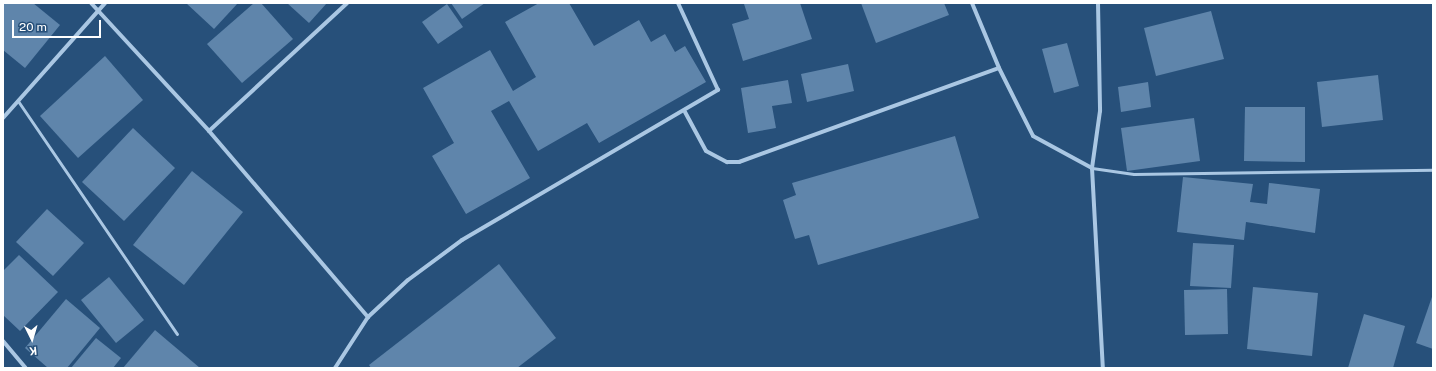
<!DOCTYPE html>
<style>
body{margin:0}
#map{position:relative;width:1436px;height:371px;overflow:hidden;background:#27507a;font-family:"Public Sans",sans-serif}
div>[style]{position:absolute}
.building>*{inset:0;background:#5f85ab}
.lane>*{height:3px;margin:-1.5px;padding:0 1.5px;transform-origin:1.5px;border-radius:1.5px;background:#aac7e3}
.street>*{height:4px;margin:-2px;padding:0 2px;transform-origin:2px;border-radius:2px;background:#aac7e3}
span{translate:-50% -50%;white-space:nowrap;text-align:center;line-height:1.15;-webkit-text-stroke:3px #27507a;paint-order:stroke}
.frame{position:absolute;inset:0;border:4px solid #fff;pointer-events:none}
.north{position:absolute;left:12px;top:319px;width:40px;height:40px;-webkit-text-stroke:3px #27507a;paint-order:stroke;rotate:175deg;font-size:11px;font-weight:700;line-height:16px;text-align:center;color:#fff}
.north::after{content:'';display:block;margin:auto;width:14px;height:18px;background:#fff;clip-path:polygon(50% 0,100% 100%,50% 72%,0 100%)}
.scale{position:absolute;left:12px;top:20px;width:89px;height:18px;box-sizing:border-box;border:2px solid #fff;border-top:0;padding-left:5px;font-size:12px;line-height:14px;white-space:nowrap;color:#fff;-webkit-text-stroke:3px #27507a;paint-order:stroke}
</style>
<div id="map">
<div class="building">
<i style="clip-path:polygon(3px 3px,33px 3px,60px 25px,25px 68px,3px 50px)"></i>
<i style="clip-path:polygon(186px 3px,238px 3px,214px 29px)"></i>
<i style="clip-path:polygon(254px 3px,261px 3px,293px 39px,242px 83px,207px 44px)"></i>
<i style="clip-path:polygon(287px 3px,327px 3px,309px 23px)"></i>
<i style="clip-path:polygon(451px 3px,485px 3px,462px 19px)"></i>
<i style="clip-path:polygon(539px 3px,569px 3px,594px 46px,639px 20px,651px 42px,665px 34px,675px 52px,685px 46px,706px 82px,599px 143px,587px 123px,538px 151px,509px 101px,491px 111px,530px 178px,466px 214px,432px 156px,454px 143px,423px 88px,490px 50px,513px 91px,536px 77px,505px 22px)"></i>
<i style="clip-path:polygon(747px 3px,800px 3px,812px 39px,743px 61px,732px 24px,749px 19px,744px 4px)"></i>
<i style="clip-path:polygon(861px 3px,944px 3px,949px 15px,876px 43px)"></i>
<i style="clip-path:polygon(447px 4px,463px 27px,438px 44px,422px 22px)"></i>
<i style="clip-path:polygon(1211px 11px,1224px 59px,1156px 76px,1144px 28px)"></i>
<i style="clip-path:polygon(1067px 43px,1079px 86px,1054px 93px,1042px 49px)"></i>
<i style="clip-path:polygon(105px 56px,143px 100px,78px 158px,40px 116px)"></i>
<i style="clip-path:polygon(848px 64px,854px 91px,807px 102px,801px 74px)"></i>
<i style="clip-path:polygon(1378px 75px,1383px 120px,1322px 127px,1317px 82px)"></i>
<i style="clip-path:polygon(788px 80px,792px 103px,772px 106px,776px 128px,748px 133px,741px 88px)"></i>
<i style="clip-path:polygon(1148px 82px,1151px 107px,1121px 112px,1118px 87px)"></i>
<i style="clip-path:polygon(1245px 107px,1305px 107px,1305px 162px,1244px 161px)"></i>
<i style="clip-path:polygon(1194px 118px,1200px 161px,1127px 171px,1121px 128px)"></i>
<i style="clip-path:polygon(133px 128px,175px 168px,124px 221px,82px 182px)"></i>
<i style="clip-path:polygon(955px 136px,979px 218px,818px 265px,809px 235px,795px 239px,783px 200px,796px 195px,792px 183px)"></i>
<i style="clip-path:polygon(192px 171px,243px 212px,184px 285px,133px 245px)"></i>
<i style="clip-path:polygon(1183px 177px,1253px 184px,1250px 202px,1267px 204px,1269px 183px,1320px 189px,1315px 233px,1246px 222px,1244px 240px,1177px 232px)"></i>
<i style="clip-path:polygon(47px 209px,84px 243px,53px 276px,16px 242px)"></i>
<i style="clip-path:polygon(1193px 243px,1234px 245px,1231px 288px,1190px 286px)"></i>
<i style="clip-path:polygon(19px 255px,58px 292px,20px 331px,3px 315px,3px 271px)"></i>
<i style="clip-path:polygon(499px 264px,556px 338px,517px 368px,371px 368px,369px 365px)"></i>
<i style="clip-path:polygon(109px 277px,144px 320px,116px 343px,81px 300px)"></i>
<i style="clip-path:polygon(1253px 287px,1318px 293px,1312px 356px,1247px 349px)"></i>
<i style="clip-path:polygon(1227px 289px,1228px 334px,1185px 335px,1184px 290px)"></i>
<i style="clip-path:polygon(1433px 294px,1433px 349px,1416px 343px)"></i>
<i style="clip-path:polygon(66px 299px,100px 328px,67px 368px,48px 368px,25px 348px)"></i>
<i style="clip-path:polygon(1364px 314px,1405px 326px,1393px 368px,1348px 368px)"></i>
<i style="clip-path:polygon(155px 330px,200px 368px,123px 368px)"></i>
<i style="clip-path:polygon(96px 338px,121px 358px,113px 368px,71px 368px)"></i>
</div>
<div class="lane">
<i style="left:18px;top:101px;width:282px;rotate:55.7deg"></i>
<i style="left:1092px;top:168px;width:42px;rotate:8.1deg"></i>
<i style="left:1134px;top:174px;width:299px;rotate:-0.8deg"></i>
</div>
<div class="street">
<i style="left:91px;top:3px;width:174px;rotate:47.3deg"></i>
<i style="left:209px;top:131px;width:245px;rotate:49.5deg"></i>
<i style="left:972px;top:3px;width:70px;rotate:67.4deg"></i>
<i style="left:999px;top:68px;width:76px;rotate:63.4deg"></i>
<i style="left:1033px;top:136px;width:67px;rotate:28.5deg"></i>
<i style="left:1098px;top:3px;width:108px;rotate:88.9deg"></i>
<i style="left:1100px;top:111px;width:58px;rotate:98deg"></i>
<i style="left:1092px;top:168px;width:200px;rotate:86.9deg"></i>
<i style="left:685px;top:112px;width:44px;rotate:61.7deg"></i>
<i style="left:706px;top:151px;width:24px;rotate:28deg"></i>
<i style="left:727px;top:162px;width:12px"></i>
<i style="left:739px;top:162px;width:276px;rotate:-19.9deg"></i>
<i style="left:3px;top:118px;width:154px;rotate:-48.4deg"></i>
<i style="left:209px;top:131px;width:188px;rotate:-42.8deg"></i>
<i style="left:3px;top:341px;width:35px;rotate:50deg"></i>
<i style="left:335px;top:368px;width:61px;rotate:-57.1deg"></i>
<i style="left:368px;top:317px;width:54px;rotate:-42.8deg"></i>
<i style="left:408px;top:280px;width:67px;rotate:-36.5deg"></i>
<i style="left:462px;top:240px;width:297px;rotate:-30.4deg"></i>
<i style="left:718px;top:90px;width:96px;rotate:-114.7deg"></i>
</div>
<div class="frame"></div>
<div class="north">K</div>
<div class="scale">20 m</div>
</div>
